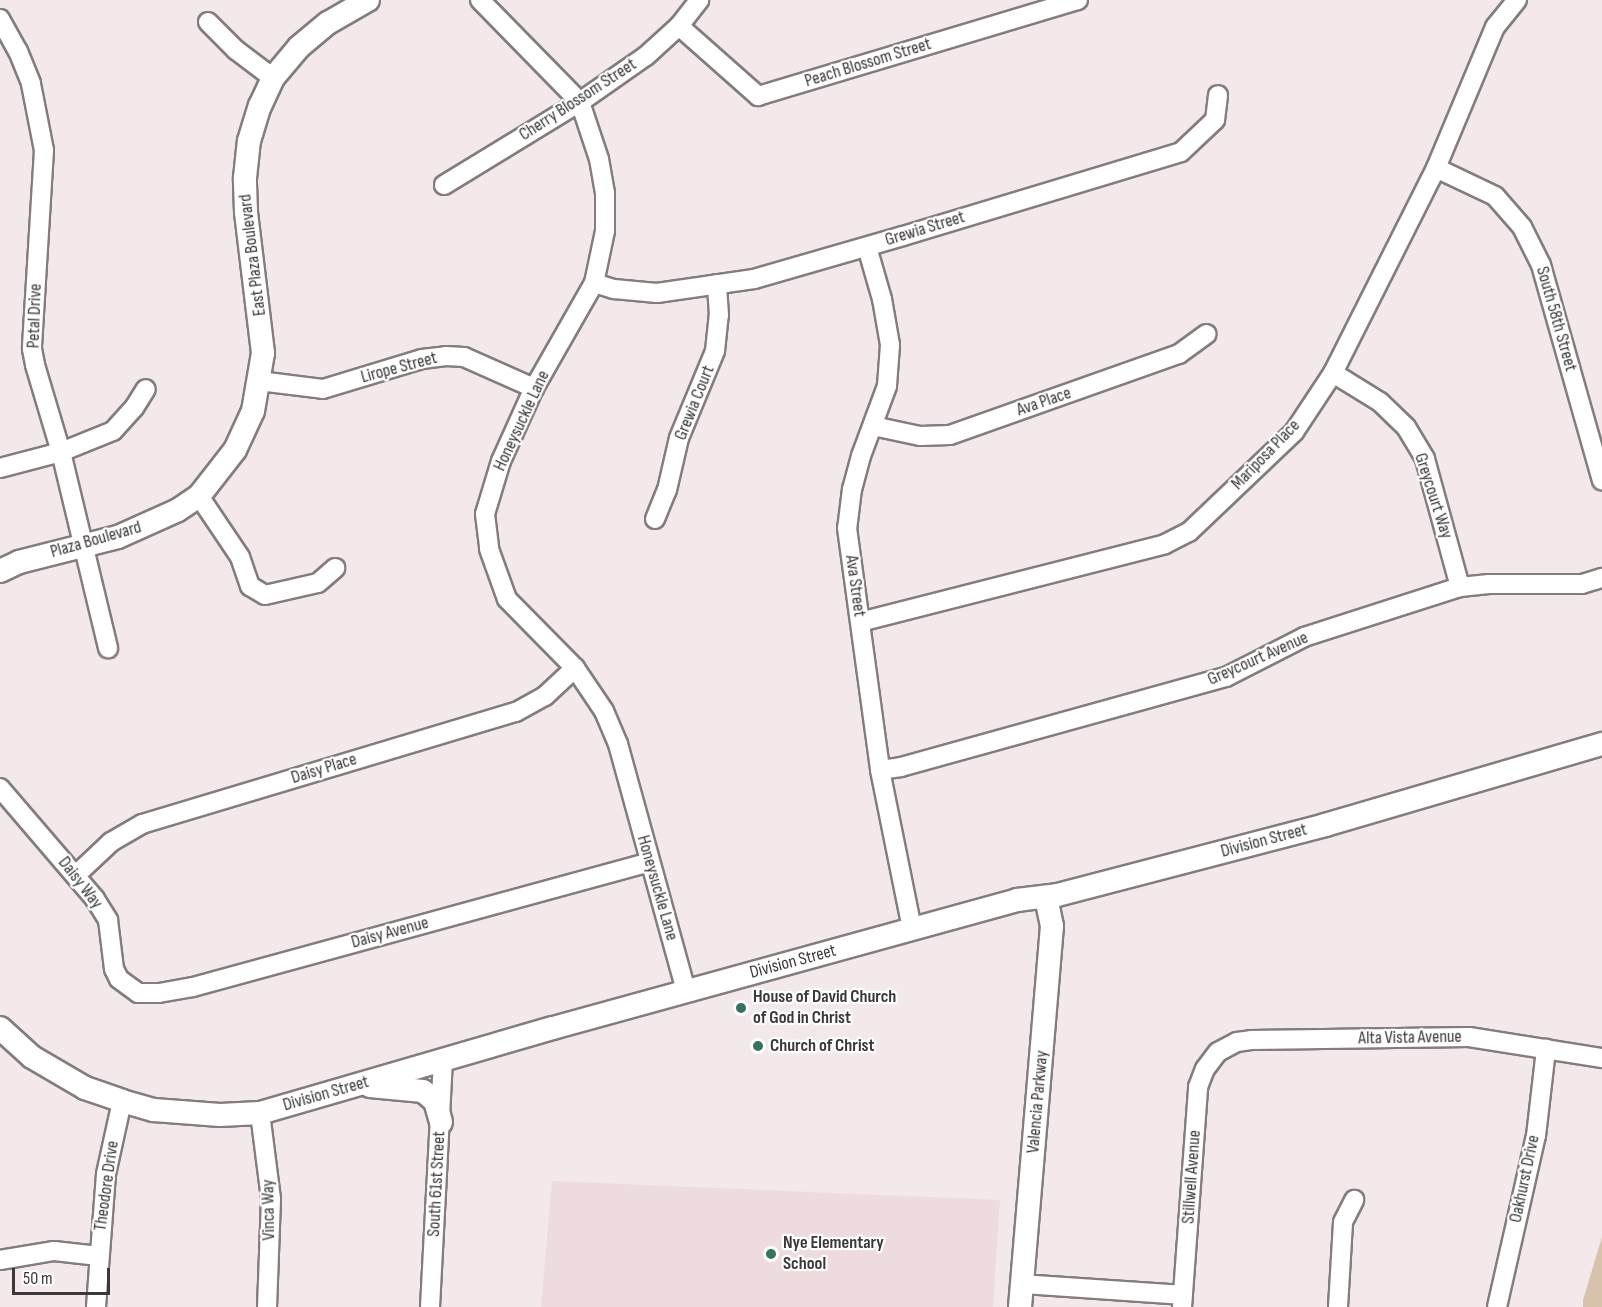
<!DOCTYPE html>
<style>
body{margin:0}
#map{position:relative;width:1602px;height:1307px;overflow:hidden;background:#f3e9eb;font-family:"Sofia Sans Condensed",sans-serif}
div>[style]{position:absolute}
.built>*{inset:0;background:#eddbde}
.green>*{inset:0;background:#d7c3ac}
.roads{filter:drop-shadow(2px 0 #847c7d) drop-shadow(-2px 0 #847c7d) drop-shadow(0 2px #847c7d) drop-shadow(0 -2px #847c7d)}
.minor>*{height:18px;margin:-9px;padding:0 9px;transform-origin:9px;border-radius:9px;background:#fff}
.major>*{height:22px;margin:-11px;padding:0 11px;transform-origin:11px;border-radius:11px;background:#fff}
.dots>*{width:16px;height:16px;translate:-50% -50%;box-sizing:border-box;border:3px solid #fff;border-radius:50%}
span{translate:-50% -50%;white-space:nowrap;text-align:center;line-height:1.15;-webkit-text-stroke:4.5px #fff;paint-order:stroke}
.street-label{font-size:18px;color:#3c3839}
.poi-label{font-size:18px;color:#3c3839;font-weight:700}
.left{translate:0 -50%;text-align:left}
.scale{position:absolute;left:12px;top:1268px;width:98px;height:27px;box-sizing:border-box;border:3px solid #3c3839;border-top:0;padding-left:8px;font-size:18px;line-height:21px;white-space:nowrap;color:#3c3839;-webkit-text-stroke:4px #fff;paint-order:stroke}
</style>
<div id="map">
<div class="built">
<div style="clip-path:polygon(552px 1181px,1000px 1200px,993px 1307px,541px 1307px)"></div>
</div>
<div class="green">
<div style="clip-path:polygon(1602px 1237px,1602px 1307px,1583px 1307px,1583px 1300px)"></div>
</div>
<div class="roads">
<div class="minor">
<div style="left:480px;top:0;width:143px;rotate:45.6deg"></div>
<div style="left:580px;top:102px;width:60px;rotate:71.6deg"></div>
<div style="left:599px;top:159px;width:35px;rotate:80deg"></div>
<div style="left:605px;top:193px;width:38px;rotate:90deg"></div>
<div style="left:605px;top:231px;width:53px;rotate:101.9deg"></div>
<div style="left:594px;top:283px;width:121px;rotate:119.7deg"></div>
<div style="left:534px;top:388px;width:80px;rotate:114.3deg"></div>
<div style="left:501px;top:461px;width:55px;rotate:106.8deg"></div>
<div style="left:485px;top:514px;width:35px;rotate:83deg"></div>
<div style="left:489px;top:549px;width:53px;rotate:70.2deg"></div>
<div style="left:507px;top:599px;width:97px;rotate:45.4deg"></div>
<div style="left:575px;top:668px;width:52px;rotate:56deg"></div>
<div style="left:604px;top:711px;width:36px;rotate:67deg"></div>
<div style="left:618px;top:744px;width:256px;rotate:74.6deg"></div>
<div style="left:0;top:19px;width:37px;rotate:61deg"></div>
<div style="left:18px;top:51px;width:35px;rotate:68deg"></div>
<div style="left:31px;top:84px;width:67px;rotate:78.9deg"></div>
<div style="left:44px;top:150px;width:199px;rotate:93.5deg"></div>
<div style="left:32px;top:349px;width:16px;rotate:79deg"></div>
<div style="left:35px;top:365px;width:91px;rotate:73.4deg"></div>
<div style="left:61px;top:452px;width:202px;rotate:76.5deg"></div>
<div style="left:208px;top:22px;width:40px;rotate:45deg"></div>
<div style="left:236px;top:50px;width:46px;rotate:37.1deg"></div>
<div style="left:679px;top:26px;width:106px;rotate:41.5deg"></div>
<div style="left:758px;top:96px;width:334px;rotate:-16.7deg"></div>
<div style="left:1436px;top:168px;width:65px;rotate:25.4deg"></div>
<div style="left:1495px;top:196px;width:41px;rotate:48.9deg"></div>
<div style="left:1522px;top:227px;width:42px;rotate:63.4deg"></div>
<div style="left:1541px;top:265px;width:224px;rotate:74.2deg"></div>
<div style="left:444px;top:185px;width:159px;rotate:-31.4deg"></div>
<div style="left:580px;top:102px;width:80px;rotate:-34.9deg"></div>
<div style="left:646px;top:56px;width:45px;rotate:-42.3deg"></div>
<div style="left:679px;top:26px;width:33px;rotate:-52deg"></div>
<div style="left:867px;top:247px;width:54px;rotate:73.9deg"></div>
<div style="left:882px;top:299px;width:47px;rotate:80.1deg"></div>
<div style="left:890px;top:345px;width:41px;rotate:94.2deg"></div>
<div style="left:887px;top:386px;width:75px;rotate:110.4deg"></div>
<div style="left:861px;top:456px;width:34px;rotate:105deg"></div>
<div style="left:852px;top:489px;width:39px;rotate:97deg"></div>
<div style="left:847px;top:528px;width:244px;rotate:82.2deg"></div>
<div style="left:880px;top:770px;width:162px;rotate:78.6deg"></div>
<div style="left:594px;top:283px;width:21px;rotate:17deg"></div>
<div style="left:614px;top:289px;width:43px;rotate:5.3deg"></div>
<div style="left:657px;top:293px;width:98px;rotate:-8.2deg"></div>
<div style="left:754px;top:279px;width:155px;rotate:-16.1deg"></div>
<div style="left:903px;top:236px;width:290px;rotate:-16.8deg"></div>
<div style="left:1181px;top:152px;width:47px;rotate:-43.3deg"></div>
<div style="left:1215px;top:120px;width:25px;rotate:-83deg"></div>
<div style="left:1333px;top:373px;width:55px;rotate:31.7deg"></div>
<div style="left:1380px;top:402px;width:36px;rotate:44deg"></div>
<div style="left:1406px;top:427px;width:37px;rotate:59deg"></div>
<div style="left:1425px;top:459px;width:133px;rotate:74.7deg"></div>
<div style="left:259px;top:381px;width:64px;rotate:7.1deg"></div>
<div style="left:323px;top:389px;width:103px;rotate:-16.9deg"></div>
<div style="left:422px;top:359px;width:24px;rotate:-7deg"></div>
<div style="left:446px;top:356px;width:18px;rotate:3deg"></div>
<div style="left:464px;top:357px;width:77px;rotate:23.9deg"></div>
<div style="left:873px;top:426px;width:48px;rotate:12deg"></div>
<div style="left:920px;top:436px;width:30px;rotate:-2deg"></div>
<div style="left:950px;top:435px;width:243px;rotate:-19.5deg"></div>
<div style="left:1179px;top:354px;width:34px;rotate:-36deg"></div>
<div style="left:0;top:468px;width:63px;rotate:-14.7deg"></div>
<div style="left:61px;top:452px;width:56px;rotate:-22deg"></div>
<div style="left:113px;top:431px;width:31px;rotate:-48deg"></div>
<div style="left:134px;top:408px;width:22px;rotate:-58deg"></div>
<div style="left:199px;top:496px;width:73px;rotate:56.1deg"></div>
<div style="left:240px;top:557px;width:31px;rotate:71deg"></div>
<div style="left:250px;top:586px;width:17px;rotate:31deg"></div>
<div style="left:265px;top:595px;width:54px;rotate:-12.8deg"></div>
<div style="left:318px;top:583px;width:23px;rotate:-41deg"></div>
<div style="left:655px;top:519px;width:31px;rotate:-68deg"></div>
<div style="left:667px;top:490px;width:53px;rotate:-77deg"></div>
<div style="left:679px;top:438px;width:94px;rotate:-67.5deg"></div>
<div style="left:715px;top:351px;width:36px;rotate:-84deg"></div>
<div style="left:719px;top:315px;width:31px;rotate:-94deg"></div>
<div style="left:860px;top:622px;width:315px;rotate:-14.3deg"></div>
<div style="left:1165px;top:544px;width:27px;rotate:-27deg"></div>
<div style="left:1189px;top:532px;width:145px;rotate:-43.6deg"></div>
<div style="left:1294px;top:432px;width:71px;rotate:-56.5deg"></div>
<div style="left:1333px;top:373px;width:229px;rotate:-63.3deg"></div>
<div style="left:1436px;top:168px;width:153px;rotate:-67.3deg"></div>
<div style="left:1495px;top:27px;width:35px;rotate:-51deg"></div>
<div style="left:880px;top:770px;width:21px;rotate:-8deg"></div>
<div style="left:901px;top:767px;width:337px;rotate:-15.5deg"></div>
<div style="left:1226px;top:677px;width:88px;rotate:-27.1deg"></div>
<div style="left:1304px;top:637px;width:164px;rotate:-17.8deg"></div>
<div style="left:1460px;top:587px;width:29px;rotate:-6deg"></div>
<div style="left:1489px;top:584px;width:93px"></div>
<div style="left:1582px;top:584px;width:21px;rotate:-17deg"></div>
<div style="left:0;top:788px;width:146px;rotate:49.4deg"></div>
<div style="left:95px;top:899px;width:25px;rotate:58deg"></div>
<div style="left:108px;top:920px;width:49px;rotate:83deg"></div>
<div style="left:114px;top:969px;width:11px;rotate:63deg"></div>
<div style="left:119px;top:979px;width:24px;rotate:36deg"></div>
<div style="left:138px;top:993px;width:21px"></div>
<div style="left:159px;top:993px;width:35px;rotate:-10deg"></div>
<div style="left:193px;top:987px;width:473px;rotate:-15.3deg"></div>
<div style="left:76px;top:875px;width:48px;rotate:-43.3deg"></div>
<div style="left:111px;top:842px;width:36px;rotate:-30deg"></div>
<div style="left:142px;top:824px;width:390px;rotate:-16.7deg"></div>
<div style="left:516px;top:712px;width:33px;rotate:-29deg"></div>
<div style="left:545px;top:696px;width:41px;rotate:-43deg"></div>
<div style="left:260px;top:1113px;width:87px;rotate:82.7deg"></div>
<div style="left:271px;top:1199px;width:108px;rotate:92.1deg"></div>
<div style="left:0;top:1260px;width:55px;rotate:-9.5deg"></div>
<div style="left:54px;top:1251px;width:45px;rotate:6.3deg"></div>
<div style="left:1022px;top:1284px;width:161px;rotate:3.9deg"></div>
<div style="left:96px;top:1307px;width:133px;rotate:-85.7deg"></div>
<div style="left:106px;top:1174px;width:75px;rotate:-77.6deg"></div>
<div style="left:430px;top:1307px;width:247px;rotate:-87deg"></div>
<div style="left:1182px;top:1307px;width:221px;rotate:-85.8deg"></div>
<div style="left:1198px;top:1087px;width:19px;rotate:-69deg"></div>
<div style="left:1205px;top:1069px;width:21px;rotate:-53deg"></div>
<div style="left:1218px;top:1052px;width:21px;rotate:-28deg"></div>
<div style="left:1237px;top:1042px;width:14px;rotate:-8deg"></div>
<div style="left:1251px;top:1040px;width:218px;rotate:-0.8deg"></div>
<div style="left:1469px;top:1037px;width:135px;rotate:9deg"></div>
<div style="left:1338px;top:1307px;width:85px;rotate:-86.6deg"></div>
<div style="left:1343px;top:1222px;width:25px;rotate:-63deg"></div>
<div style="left:1497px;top:1307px;width:175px;rotate:-77.2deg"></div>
<div style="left:1536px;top:1136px;width:88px;rotate:-83.4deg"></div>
</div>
<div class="major">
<div style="left:0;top:571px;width:21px;rotate:-25deg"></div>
<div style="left:19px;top:562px;width:102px;rotate:-14.2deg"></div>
<div style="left:118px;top:537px;width:66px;rotate:-24.2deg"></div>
<div style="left:178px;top:510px;width:25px;rotate:-34deg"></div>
<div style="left:199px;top:496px;width:58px;rotate:-52deg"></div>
<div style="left:235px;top:450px;width:43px;rotate:-65.2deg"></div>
<div style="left:253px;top:411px;width:59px;rotate:-80.2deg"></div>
<div style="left:263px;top:353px;width:142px;rotate:-96.9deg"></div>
<div style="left:246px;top:212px;width:34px;rotate:-92deg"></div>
<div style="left:245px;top:178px;width:37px;rotate:-84deg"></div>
<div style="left:249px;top:141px;width:37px;rotate:-73deg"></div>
<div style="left:260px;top:106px;width:31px;rotate:-65deg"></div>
<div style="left:273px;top:78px;width:40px;rotate:-50deg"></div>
<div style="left:299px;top:47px;width:38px;rotate:-40deg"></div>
<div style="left:328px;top:23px;width:46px;rotate:-29.9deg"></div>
<div style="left:0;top:1028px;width:43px;rotate:42.2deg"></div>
<div style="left:32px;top:1057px;width:61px;rotate:30.3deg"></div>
<div style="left:85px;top:1088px;width:39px;rotate:19deg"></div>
<div style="left:122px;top:1101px;width:33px;rotate:16deg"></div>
<div style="left:154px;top:1110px;width:66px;rotate:4.3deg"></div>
<div style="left:220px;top:1115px;width:40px;rotate:-2.9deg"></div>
<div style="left:260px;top:1113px;width:305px;rotate:-16.2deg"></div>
<div style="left:553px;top:1028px;width:481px;rotate:-15.4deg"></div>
<div style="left:1017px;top:900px;width:40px;rotate:-7.1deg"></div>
<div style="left:1057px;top:895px;width:277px;rotate:-14.6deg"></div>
<div style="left:1325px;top:825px;width:289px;rotate:-16.3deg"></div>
<div style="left:370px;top:1086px;width:53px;rotate:5.4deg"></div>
<div style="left:423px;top:1091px;width:16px;rotate:40deg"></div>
<div style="left:435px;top:1101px;width:22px;rotate:74deg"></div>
<div style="left:1020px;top:1307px;width:382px;rotate:-85.2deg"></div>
<div style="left:1052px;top:926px;width:30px;rotate:-102deg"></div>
</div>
</div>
<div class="dots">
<div style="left:741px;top:1008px;background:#36725d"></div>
<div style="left:758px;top:1046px;background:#36725d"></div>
<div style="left:771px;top:1254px;background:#36725d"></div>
</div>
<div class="street-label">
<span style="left:868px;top:63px;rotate:-17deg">Peach Blossom Street</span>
<span style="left:578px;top:100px;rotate:-33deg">Cherry Blossom Street</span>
<span style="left:925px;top:229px;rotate:-17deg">Grewia Street</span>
<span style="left:253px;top:255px;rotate:-97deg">East Plaza Boulevard</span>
<span style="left:35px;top:316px;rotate:-88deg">Petal Drive</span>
<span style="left:1556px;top:319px;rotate:74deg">South 58th Street</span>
<span style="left:399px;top:368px;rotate:-15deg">Lirope Street</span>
<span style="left:1044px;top:402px;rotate:-19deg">Ava Place</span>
<span style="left:695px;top:403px;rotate:-68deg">Grewia Court</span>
<span style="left:522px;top:421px;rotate:-65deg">Honeysuckle Lane</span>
<span style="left:1266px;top:455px;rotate:-46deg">Mariposa Place</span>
<span style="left:1433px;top:496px;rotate:72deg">Greycourt Way</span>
<span style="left:96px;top:540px;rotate:-16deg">Plaza Boulevard</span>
<span style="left:855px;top:586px;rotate:82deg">Ava Street</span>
<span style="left:1258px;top:659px;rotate:-24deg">Greycourt Avenue</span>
<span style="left:324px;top:769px;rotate:-17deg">Daisy Place</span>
<span style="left:1264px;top:841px;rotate:-15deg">Division Street</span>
<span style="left:80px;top:883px;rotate:52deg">Daisy Way</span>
<span style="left:657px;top:888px;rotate:74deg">Honeysuckle Lane</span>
<span style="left:390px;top:933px;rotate:-15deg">Daisy Avenue</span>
<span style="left:793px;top:962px;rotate:-15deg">Division Street</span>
<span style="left:1410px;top:1038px;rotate:-1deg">Alta Vista Avenue</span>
<span style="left:326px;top:1094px;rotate:-16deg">Division Street</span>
<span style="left:1038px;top:1102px;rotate:-85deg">Valencia Parkway</span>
<span style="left:1192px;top:1177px;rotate:-86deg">Stillwell Avenue</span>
<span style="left:1525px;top:1179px;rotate:-78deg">Oakhurst Drive</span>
<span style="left:437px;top:1184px;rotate:-87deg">South 61st Street</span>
<span style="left:107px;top:1186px;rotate:-82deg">Theodore Drive</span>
<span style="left:269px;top:1210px;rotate:-91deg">Vinca Way</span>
</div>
<div class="poi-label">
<span class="left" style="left:753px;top:1008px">House of David Church<br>of God in Christ</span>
<span class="left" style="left:770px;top:1046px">Church of Christ</span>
<span class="left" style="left:783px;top:1254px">Nye Elementary<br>School</span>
</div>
<div class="scale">50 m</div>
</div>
